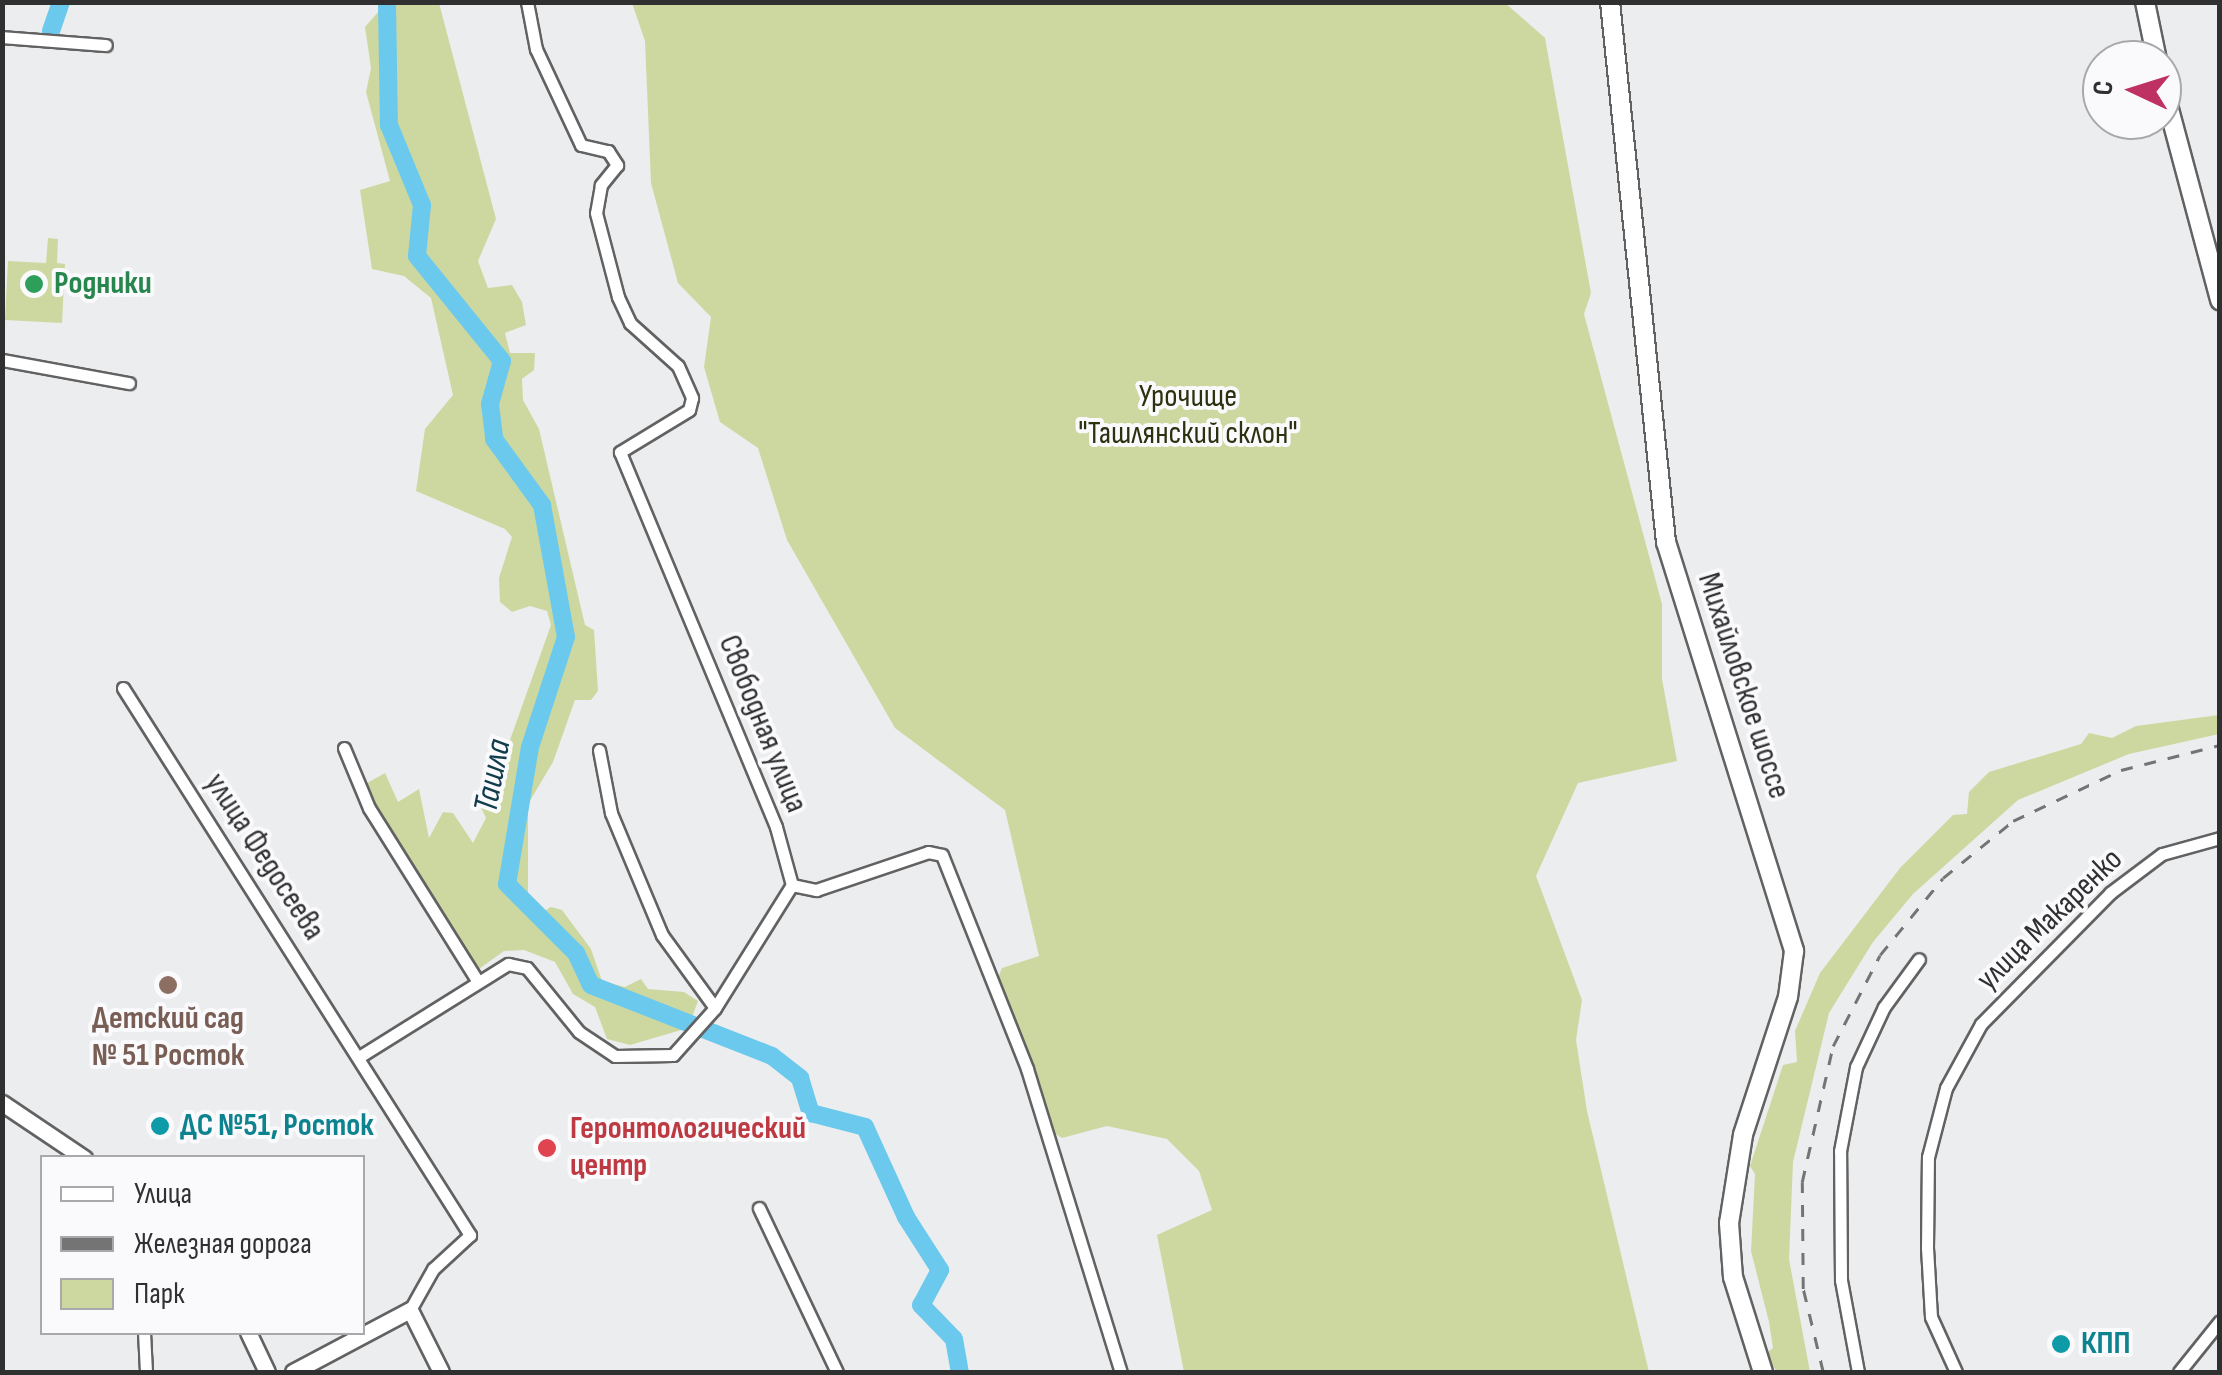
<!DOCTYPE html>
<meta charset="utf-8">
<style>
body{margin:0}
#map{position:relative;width:2222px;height:1375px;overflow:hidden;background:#ecedee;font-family:"Sofia Sans Condensed",sans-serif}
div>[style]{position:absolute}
.green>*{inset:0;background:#cdd8a1}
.river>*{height:18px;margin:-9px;padding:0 9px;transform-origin:9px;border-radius:9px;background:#6ac9ed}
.roads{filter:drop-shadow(2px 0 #626263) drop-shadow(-2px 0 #626263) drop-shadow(0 2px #626263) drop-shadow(0 -2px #626263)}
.minor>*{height:11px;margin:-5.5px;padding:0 5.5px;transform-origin:5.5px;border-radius:5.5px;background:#fff}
.tertiary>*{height:15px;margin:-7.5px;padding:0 7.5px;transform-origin:7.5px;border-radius:7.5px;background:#fff}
.secondary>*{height:18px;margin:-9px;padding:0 9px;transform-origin:9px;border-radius:9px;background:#fff}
.primary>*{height:18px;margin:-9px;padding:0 9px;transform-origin:9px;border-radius:9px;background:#fff}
.rail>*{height:2.5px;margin-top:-1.25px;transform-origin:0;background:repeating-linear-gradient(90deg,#747475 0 12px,transparent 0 24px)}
.dots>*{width:28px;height:28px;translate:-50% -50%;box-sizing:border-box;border:5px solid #fafafc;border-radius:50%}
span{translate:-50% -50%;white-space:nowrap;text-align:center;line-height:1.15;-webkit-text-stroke:8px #fafafc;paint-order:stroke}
.leisure-label{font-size:32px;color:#27864d;font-weight:700}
.left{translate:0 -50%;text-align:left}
.park-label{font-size:32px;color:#2c310f}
.street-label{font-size:32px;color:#303031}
.education-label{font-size:32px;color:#785e54;font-weight:700}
.culture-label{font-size:32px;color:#0d838f;font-weight:700}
.health-label{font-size:32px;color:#be3a42;font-weight:700}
.water-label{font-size:35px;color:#113c4b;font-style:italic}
.frame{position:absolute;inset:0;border:5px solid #303031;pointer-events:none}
.legend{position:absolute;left:40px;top:1155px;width:325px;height:180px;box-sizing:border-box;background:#fafafc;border:2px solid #a9a9ab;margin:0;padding:12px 18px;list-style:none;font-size:30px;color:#303031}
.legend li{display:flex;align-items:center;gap:20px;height:50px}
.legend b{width:50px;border:2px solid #a9a9ab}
.north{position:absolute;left:2082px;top:40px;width:100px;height:100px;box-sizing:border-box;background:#fafafc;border:2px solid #a9a9ab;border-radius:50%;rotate:274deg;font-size:28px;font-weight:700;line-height:40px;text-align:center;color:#303031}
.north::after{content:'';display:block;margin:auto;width:35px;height:45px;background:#be3163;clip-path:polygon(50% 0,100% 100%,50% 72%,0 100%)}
</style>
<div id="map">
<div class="green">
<div style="clip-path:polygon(1504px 2px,1545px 38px,1591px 293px,1584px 314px,1662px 604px,1662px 679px,1677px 761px,1578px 783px,1536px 876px,1582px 1000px,1576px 1040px,1587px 1111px,1649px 1372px,1184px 1372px,1157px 1235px,1212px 1210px,1199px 1171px,1167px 1139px,1107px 1126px,1062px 1138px,1053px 1132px,998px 978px,1002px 968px,1039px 956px,1005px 810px,895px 728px,787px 540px,758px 448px,720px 422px,704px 367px,711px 317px,678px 283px,651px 183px,645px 41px,632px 3px)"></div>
<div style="clip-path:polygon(386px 3px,439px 3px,496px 219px,478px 261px,488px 288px,512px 285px,522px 302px,526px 325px,505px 333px,510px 353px,535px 353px,534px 370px,522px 379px,523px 400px,539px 429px,585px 625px,594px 630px,598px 691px,591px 700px,575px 700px,553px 762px,528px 804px,528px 901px,539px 914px,551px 907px,562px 910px,591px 949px,602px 981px,625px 987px,641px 979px,648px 989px,684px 992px,698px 1001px,688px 1028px,630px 1045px,607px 1039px,595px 1007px,573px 994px,555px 962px,524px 950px,504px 951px,476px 971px,362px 786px,385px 773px,398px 802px,419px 789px,429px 838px,443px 812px,453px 813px,473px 843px,486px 818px,477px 799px,509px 769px,506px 751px,551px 625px,547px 611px,530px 606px,512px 612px,500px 602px,499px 578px,512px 537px,505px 529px,416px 491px,425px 429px,453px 395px,431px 298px,404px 276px,372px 269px,360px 190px,390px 181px,366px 92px,371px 68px,365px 27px)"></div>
<div style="clip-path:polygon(48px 238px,58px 239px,57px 263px,65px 264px,62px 323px,5px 320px,8px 261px,46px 263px)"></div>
<div style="clip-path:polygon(2219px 715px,2219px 734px,2129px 754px,2018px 800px,1913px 894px,1873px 942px,1829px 1013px,1793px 1162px,1789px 1259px,1810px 1372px,1777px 1372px,1765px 1354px,1773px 1348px,1769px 1322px,1751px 1251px,1755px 1174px,1750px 1166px,1783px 1065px,1797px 1062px,1795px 1031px,1820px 973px,1900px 868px,1953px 815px,1967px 814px,1969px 792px,1989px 772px,2081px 744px,2089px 733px,2112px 738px,2136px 726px)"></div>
</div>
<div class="river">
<div style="left:387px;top:2px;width:123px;rotate:89.1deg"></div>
<div style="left:389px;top:125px;width:87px;rotate:67.6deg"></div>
<div style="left:422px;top:205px;width:51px;rotate:95.6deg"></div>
<div style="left:417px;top:256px;width:135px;rotate:51deg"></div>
<div style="left:502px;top:361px;width:45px;rotate:105.6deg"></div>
<div style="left:490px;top:404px;width:35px;rotate:83deg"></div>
<div style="left:494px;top:439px;width:82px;rotate:54deg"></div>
<div style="left:542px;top:505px;width:134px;rotate:79.7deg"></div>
<div style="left:566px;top:637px;width:116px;rotate:108.1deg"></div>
<div style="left:530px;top:747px;width:139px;rotate:99.5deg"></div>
<div style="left:507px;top:884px;width:98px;rotate:45deg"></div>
<div style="left:576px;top:953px;width:35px;rotate:65deg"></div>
<div style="left:591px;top:985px;width:194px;rotate:21.4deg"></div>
<div style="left:772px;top:1056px;width:36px;rotate:38deg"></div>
<div style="left:800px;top:1078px;width:37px;rotate:73deg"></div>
<div style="left:811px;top:1113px;width:56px;rotate:14.5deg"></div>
<div style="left:865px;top:1127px;width:99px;rotate:65.5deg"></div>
<div style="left:906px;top:1217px;width:63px;rotate:57.3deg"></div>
<div style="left:940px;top:1270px;width:40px;rotate:118deg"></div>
<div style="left:921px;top:1305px;width:47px;rotate:45.9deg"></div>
<div style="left:954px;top:1339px;width:34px;rotate:80deg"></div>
<div style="left:51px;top:31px;width:31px;rotate:-71deg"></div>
</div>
<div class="roads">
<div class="minor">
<div style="left:527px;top:2px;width:48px;rotate:79.2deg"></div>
<div style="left:536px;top:49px;width:106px;rotate:64.9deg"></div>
<div style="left:581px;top:145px;width:28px;rotate:13deg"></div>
<div style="left:608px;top:151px;width:17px;rotate:57deg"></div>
<div style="left:617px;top:165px;width:26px;rotate:129deg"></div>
<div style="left:601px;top:185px;width:28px;rotate:100deg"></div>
<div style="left:596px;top:213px;width:87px;rotate:75.3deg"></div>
<div style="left:618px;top:297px;width:29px;rotate:65deg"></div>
<div style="left:630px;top:323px;width:64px;rotate:41.9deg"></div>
<div style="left:678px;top:366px;width:35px;rotate:66deg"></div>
<div style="left:692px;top:398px;width:12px;rotate:104deg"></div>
<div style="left:689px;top:410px;width:81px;rotate:148.7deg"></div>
<div style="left:620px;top:452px;width:406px;rotate:67.4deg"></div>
<div style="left:776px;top:827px;width:60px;rotate:74.6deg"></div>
<div style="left:792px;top:885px;width:25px;rotate:12deg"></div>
<div style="left:816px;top:890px;width:118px;rotate:-18.7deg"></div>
<div style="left:928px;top:852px;width:14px;rotate:12deg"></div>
<div style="left:942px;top:855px;width:230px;rotate:68.3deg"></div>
<div style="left:1027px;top:1069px;width:317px;rotate:72.8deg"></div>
<div style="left:2px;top:37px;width:104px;rotate:4.4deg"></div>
<div style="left:2px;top:360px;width:129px;rotate:10.3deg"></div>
<div style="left:123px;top:688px;width:648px;rotate:57.61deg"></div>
<div style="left:470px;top:1235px;width:50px;rotate:137.4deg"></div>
<div style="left:433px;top:1269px;width:47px;rotate:119.3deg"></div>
<div style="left:344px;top:748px;width:65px;rotate:67.4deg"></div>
<div style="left:369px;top:808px;width:203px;rotate:57.9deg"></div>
<div style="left:599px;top:750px;width:64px;rotate:79.2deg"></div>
<div style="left:611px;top:813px;width:132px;rotate:67.3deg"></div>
<div style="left:662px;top:935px;width:90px;rotate:54deg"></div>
<div style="left:359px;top:1057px;width:176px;rotate:-32deg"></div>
<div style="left:508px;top:964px;width:19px;rotate:12deg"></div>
<div style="left:527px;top:968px;width:82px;rotate:50.9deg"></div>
<div style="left:579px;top:1032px;width:43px;rotate:33.7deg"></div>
<div style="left:615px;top:1056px;width:58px;rotate:-1deg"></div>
<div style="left:673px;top:1055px;width:63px;rotate:-48.2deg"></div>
<div style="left:715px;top:1008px;width:145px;rotate:-58deg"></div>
<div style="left:759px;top:1208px;width:182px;rotate:64.6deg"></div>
<div style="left:144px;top:1332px;width:40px;rotate:87.1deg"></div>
<div style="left:1858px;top:1372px;width:94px;rotate:-100.5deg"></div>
<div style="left:1841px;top:1280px;width:129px;rotate:-90.4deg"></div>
<div style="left:1840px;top:1151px;width:86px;rotate:-79.2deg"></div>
<div style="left:1856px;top:1067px;width:66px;rotate:-65deg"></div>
<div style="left:1884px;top:1007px;width:59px;rotate:-53.9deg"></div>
<div style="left:1956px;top:1372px;width:60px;rotate:-114.4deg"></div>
<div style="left:1931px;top:1317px;width:69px;rotate:-93.3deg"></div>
<div style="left:1927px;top:1248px;width:91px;rotate:-89.4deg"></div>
<div style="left:1928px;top:1157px;width:71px;rotate:-75.4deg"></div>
<div style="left:1946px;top:1088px;width:73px;rotate:-61.3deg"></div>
<div style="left:1981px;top:1024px;width:184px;rotate:-45.4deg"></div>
<div style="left:2110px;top:893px;width:65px;rotate:-36.9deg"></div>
<div style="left:2162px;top:854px;width:60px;rotate:-15.4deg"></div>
<div style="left:2179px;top:1372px;width:65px;rotate:-51.2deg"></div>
</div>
<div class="tertiary">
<div style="left:2px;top:1103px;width:99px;rotate:33.9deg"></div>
<div style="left:248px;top:1332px;width:44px;rotate:64.6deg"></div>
<div style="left:293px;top:1372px;width:132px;rotate:-27.9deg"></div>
<div style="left:410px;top:1310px;width:69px;rotate:63.4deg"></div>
</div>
<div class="secondary">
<div style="left:1610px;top:2px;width:543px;rotate:84.08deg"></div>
<div style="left:1666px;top:542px;width:429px;rotate:72.6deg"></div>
<div style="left:1794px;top:951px;width:46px;rotate:97.4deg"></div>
<div style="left:1788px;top:997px;width:145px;rotate:108.1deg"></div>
<div style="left:1743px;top:1135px;width:89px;rotate:99deg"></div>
<div style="left:1729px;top:1223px;width:54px;rotate:85.8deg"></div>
<div style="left:1733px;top:1277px;width:100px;rotate:72.5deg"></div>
</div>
<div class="primary">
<div style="left:2145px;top:2px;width:59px;rotate:78.3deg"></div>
<div style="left:2162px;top:83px;width:225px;rotate:75deg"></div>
</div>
</div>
<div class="rail">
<div style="left:1823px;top:1372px;width:85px;rotate:-103.5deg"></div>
<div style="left:1803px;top:1289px;width:107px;rotate:-90.5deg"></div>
<div style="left:1802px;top:1182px;width:139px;rotate:-77.2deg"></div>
<div style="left:1833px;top:1046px;width:102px;rotate:-62.7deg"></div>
<div style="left:1880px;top:955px;width:99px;rotate:-50.7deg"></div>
<div style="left:1943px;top:878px;width:90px;rotate:-39.2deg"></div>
<div style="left:2013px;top:821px;width:119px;rotate:-25.3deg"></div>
<div style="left:2121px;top:770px;width:102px;rotate:-14.2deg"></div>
</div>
<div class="dots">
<div style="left:34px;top:284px;background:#2e9e5b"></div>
<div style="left:168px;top:985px;background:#8d6e63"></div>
<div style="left:160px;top:1126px;background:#0f9aa8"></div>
<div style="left:547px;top:1148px;background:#e0444e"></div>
<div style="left:2061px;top:1344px;background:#0f9aa8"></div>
</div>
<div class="leisure-label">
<span class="left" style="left:54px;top:284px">Родники</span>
</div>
<div class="park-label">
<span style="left:1188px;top:416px">Урочище<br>"Ташлянский склон"</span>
</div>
<div class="street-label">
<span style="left:1743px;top:686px;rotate:72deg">Михайловское шоссе</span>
<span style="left:762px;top:724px;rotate:68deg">Свободная улица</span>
<span style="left:264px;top:857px;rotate:57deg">улица Федосеева</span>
<span style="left:2050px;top:920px;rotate:-44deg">улица Макаренко</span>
</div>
<div class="education-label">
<span style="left:168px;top:1038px">Детский сад<br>№ 51 Росток</span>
</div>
<div class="culture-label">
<span class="left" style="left:180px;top:1126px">ДС №51, Росток</span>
<span class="left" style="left:2081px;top:1344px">КПП</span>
</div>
<div class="health-label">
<span class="left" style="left:570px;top:1148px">Геронтологический<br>центр</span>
</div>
<div class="water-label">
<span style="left:493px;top:776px;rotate:-79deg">Ташла</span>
</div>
<div class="frame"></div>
<ul class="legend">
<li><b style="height:12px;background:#fff"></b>Улица</li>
<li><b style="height:12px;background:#747475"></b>Железная дорога</li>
<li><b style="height:28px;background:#cdd8a1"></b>Парк</li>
</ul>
<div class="north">С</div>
</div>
